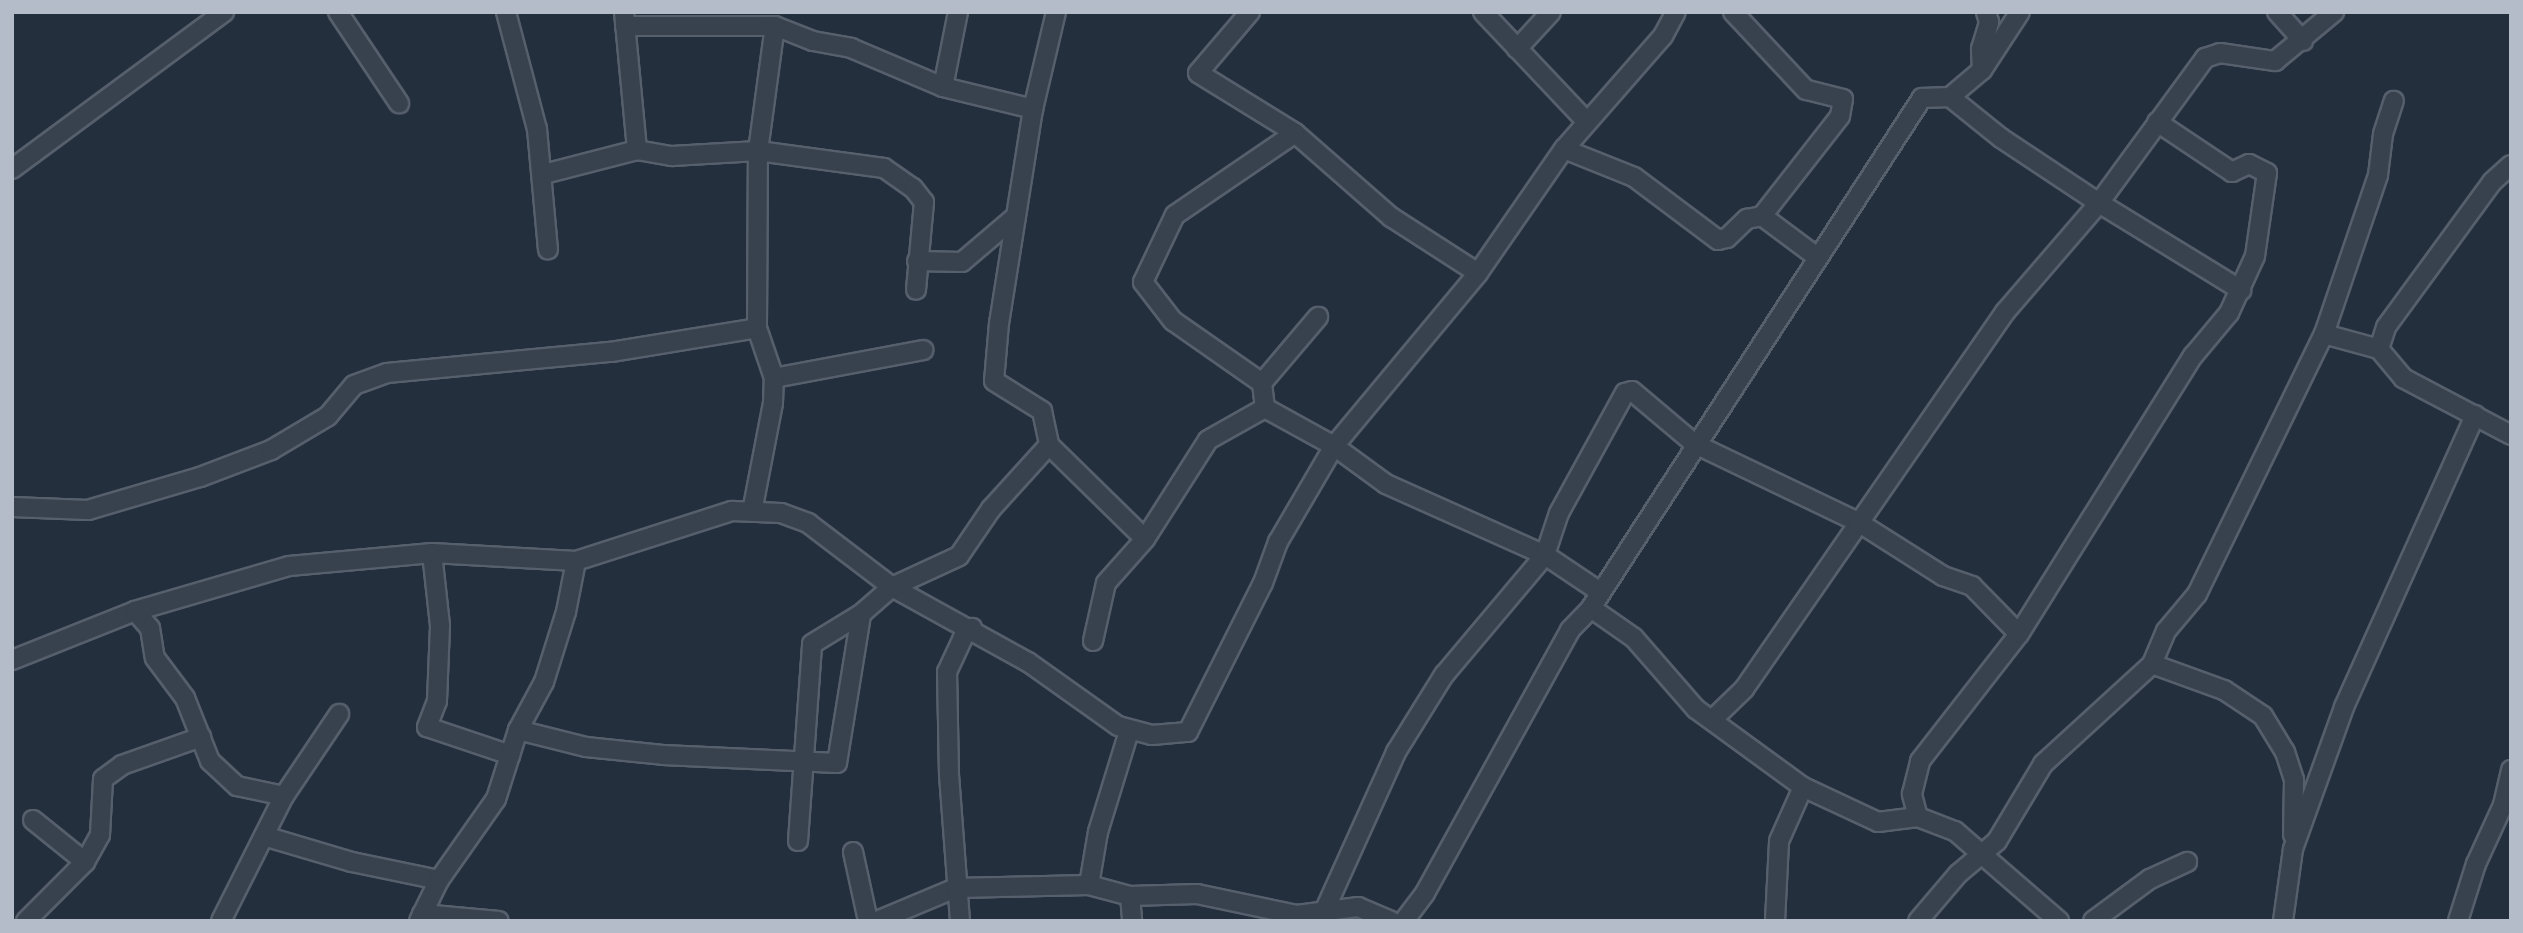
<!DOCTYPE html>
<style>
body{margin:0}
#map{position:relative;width:2523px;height:933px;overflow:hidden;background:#242f3e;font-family:Raleway,sans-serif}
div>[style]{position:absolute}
.roads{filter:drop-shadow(2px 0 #565f6c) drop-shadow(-2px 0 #565f6c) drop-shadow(0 2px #565f6c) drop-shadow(0 -2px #565f6c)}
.minor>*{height:18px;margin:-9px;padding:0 9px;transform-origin:9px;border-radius:9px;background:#38414e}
span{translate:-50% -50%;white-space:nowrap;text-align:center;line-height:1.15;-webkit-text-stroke:5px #1d2633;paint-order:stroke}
.frame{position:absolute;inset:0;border:14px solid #b4bcc9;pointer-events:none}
</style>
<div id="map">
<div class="roads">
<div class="minor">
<div style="left:338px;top:12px;width:110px;rotate:56.2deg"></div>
<div style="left:506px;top:12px;width:121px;rotate:75.2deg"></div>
<div style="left:537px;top:129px;width:121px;rotate:84.8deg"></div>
<div style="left:624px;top:12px;width:139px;rotate:84.6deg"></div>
<div style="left:1056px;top:12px;width:100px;rotate:103.3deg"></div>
<div style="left:1033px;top:109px;width:217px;rotate:99deg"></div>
<div style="left:999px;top:323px;width:58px;rotate:94.9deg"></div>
<div style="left:994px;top:381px;width:57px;rotate:32deg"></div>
<div style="left:1042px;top:411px;width:35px;rotate:78deg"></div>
<div style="left:1049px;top:445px;width:134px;rotate:44.4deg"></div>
<div style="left:1250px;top:12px;width:80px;rotate:130.4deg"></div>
<div style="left:1198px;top:73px;width:114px;rotate:31.7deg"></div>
<div style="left:1295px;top:133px;width:128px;rotate:41.2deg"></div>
<div style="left:1391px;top:217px;width:103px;rotate:32.8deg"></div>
<div style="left:1483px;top:12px;width:151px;rotate:46.6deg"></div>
<div style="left:2277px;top:12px;width:39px;rotate:48deg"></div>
<div style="left:625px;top:26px;width:150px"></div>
<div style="left:775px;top:26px;width:41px;rotate:21.5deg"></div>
<div style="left:813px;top:41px;width:39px;rotate:10deg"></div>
<div style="left:851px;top:48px;width:100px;rotate:23deg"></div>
<div style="left:943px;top:87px;width:93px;rotate:13.7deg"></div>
<div style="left:1517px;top:49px;width:50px;rotate:-47.4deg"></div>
<div style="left:1982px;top:70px;width:21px;rotate:-93deg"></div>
<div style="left:1981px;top:49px;width:28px;rotate:-73deg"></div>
<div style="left:1989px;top:22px;width:10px;rotate:-107deg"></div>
<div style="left:943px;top:87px;width:76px;rotate:-78.7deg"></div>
<div style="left:1950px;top:97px;width:42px;rotate:-40.2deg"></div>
<div style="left:1982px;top:70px;width:69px;rotate:-56.8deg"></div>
<div style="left:1564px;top:149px;width:75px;rotate:21.8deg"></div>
<div style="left:1634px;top:177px;width:105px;rotate:36.9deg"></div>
<div style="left:1718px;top:240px;width:9px;rotate:-13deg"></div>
<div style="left:1727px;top:238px;width:28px;rotate:-44deg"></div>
<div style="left:1747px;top:219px;width:15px;rotate:-11deg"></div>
<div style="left:1762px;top:216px;width:127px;rotate:-52deg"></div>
<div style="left:1840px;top:116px;width:17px;rotate:-80deg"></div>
<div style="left:1843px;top:99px;width:38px;rotate:-166deg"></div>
<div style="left:1806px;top:90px;width:107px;rotate:-133.1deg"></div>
<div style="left:12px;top:169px;width:264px;rotate:-36.5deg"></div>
<div style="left:544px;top:174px;width:96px;rotate:-14.5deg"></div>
<div style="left:637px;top:150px;width:36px;rotate:10deg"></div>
<div style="left:672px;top:156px;width:86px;rotate:-3.3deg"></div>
<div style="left:758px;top:151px;width:127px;rotate:7.7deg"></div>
<div style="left:884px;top:168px;width:35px;rotate:35deg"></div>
<div style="left:913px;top:188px;width:18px;rotate:52deg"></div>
<div style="left:924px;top:202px;width:88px;rotate:95.2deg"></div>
<div style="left:1762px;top:216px;width:69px;rotate:36.7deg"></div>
<div style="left:917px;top:261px;width:45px;rotate:1.3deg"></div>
<div style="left:962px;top:262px;width:71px;rotate:-40.4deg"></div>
<div style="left:2324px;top:334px;width:57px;rotate:15.3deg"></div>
<div style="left:2379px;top:349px;width:38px;rotate:50deg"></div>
<div style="left:2403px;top:378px;width:122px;rotate:27.8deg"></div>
<div style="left:2379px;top:349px;width:23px;rotate:-72deg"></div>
<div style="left:2386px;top:327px;width:180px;rotate:-53.8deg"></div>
<div style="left:2492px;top:182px;width:25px;rotate:-42deg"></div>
<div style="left:774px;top:378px;width:152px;rotate:-10.6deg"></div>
<div style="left:1262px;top:383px;width:87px;rotate:-49.7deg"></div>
<div style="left:1265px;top:408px;width:25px;rotate:-97deg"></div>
<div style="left:1262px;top:383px;width:108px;rotate:-145.1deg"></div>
<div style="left:1173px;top:321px;width:49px;rotate:-127.6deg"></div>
<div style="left:1143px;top:282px;width:74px;rotate:-64.5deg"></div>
<div style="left:1175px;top:215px;width:145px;rotate:-34.3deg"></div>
<div style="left:1265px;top:408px;width:79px;rotate:28.8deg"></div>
<div style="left:1334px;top:446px;width:64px;rotate:36.2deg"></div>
<div style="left:1386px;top:484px;width:174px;rotate:24.1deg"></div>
<div style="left:1545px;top:555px;width:66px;rotate:33.9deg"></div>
<div style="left:12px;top:507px;width:76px;rotate:2.3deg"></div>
<div style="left:88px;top:510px;width:117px;rotate:-16.4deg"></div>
<div style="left:200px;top:477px;width:76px;rotate:-20.8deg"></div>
<div style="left:271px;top:450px;width:66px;rotate:-30.8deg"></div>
<div style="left:328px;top:416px;width:40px;rotate:-50deg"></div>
<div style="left:354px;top:385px;width:35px;rotate:-20deg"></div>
<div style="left:387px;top:373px;width:225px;rotate:-5.4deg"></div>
<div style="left:611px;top:352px;width:148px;rotate:-9.3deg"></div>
<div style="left:752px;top:512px;width:111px;rotate:-79.1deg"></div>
<div style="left:773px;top:403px;width:25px;rotate:-88deg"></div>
<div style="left:774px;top:378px;width:53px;rotate:-108.8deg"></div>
<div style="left:757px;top:328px;width:177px;rotate:-89.7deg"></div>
<div style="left:758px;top:151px;width:126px;rotate:-82.3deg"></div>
<div style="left:432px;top:553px;width:73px;rotate:83.7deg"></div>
<div style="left:440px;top:626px;width:75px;rotate:92.3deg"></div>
<div style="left:437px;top:701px;width:28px;rotate:111deg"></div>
<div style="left:427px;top:727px;width:88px;rotate:18.6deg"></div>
<div style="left:1591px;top:608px;width:52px;rotate:34.9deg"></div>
<div style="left:1634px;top:638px;width:94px;rotate:48.9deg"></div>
<div style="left:1696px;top:709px;width:132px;rotate:36.1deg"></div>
<div style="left:1803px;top:787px;width:83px;rotate:25deg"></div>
<div style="left:1878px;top:822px;width:40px;rotate:-7.1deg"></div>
<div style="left:1918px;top:817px;width:40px;rotate:21deg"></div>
<div style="left:1955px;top:831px;width:138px;rotate:40.9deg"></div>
<div style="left:135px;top:611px;width:23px;rotate:49deg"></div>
<div style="left:150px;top:628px;width:30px;rotate:81deg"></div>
<div style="left:155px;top:658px;width:50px;rotate:53.1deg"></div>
<div style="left:185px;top:698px;width:68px;rotate:68.4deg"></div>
<div style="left:210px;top:761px;width:37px;rotate:43deg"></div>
<div style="left:237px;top:786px;width:48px;rotate:12deg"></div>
<div style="left:1093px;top:641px;width:59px;rotate:-77.4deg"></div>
<div style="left:1106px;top:583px;width:59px;rotate:-48.4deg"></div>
<div style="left:1145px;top:539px;width:117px;rotate:-57.5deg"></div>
<div style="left:1208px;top:440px;width:65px;rotate:-29.3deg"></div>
<div style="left:12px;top:660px;width:132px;rotate:-21.7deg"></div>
<div style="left:135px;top:611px;width:160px;rotate:-16.3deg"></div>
<div style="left:289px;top:566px;width:144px;rotate:-5.2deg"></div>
<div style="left:432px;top:553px;width:144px;rotate:3.2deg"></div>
<div style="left:576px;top:561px;width:164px;rotate:-17.8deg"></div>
<div style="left:732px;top:511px;width:49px;rotate:2.3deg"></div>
<div style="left:781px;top:513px;width:29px;rotate:20deg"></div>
<div style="left:808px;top:523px;width:106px;rotate:37.3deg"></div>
<div style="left:892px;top:587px;width:155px;rotate:28.9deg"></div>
<div style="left:1028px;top:662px;width:110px;rotate:35.4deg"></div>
<div style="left:1118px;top:726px;width:35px;rotate:15deg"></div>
<div style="left:1152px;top:735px;width:36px;rotate:-5deg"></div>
<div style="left:1188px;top:732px;width:167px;rotate:-63.3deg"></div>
<div style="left:1263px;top:583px;width:44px;rotate:-69.9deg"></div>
<div style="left:1278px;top:542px;width:111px;rotate:-59.7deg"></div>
<div style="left:1334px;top:446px;width:225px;rotate:-50.2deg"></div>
<div style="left:1478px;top:273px;width:151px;rotate:-55.3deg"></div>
<div style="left:1564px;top:149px;width:150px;rotate:-48.8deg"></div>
<div style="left:1663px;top:36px;width:27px;rotate:-62deg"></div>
<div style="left:2152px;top:664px;width:77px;rotate:19.9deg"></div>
<div style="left:2224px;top:690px;width:47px;rotate:33.7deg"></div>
<div style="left:2263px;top:716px;width:42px;rotate:58.6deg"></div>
<div style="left:2285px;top:752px;width:29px;rotate:72deg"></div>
<div style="left:2294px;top:780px;width:55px;rotate:91deg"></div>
<div style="left:1712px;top:720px;width:45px;rotate:-44.1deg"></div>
<div style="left:1744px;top:689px;width:459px;rotate:-55.3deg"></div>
<div style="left:2005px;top:312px;width:144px;rotate:-49.2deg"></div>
<div style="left:2099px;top:203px;width:180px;rotate:-53.8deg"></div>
<div style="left:2205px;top:58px;width:16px;rotate:-18deg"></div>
<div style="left:2220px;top:53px;width:56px;rotate:8.3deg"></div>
<div style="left:2275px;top:61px;width:77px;rotate:-39.7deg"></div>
<div style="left:518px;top:730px;width:70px;rotate:14deg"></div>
<div style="left:586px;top:747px;width:77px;rotate:5.9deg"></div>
<div style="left:663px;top:755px;width:174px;rotate:2.6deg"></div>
<div style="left:837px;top:763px;width:151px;rotate:-80.8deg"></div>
<div style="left:1918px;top:817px;width:24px;rotate:-105deg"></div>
<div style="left:1912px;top:794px;width:34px;rotate:-76deg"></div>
<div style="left:1920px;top:761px;width:161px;rotate:-52.1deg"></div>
<div style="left:2019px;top:634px;width:328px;rotate:-58deg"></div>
<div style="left:2193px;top:356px;width:56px;rotate:-50.1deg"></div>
<div style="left:2229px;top:313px;width:63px;rotate:-65.5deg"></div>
<div style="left:2255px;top:256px;width:84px;rotate:-81.8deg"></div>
<div style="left:2267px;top:173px;width:20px;rotate:-153deg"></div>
<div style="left:2249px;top:164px;width:19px;rotate:155deg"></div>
<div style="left:2232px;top:172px;width:90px;rotate:-146.3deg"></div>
<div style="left:33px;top:820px;width:67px;rotate:38.9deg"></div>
<div style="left:264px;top:836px;width:92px;rotate:16.5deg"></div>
<div style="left:352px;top:862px;width:89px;rotate:11.7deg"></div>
<div style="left:798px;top:841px;width:197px;rotate:-85.9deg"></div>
<div style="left:812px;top:644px;width:57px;rotate:-31.5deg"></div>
<div style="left:861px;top:614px;width:41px;rotate:-41.1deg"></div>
<div style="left:892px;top:587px;width:74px;rotate:-24.8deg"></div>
<div style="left:959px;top:556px;width:57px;rotate:-55.8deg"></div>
<div style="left:991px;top:509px;width:86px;rotate:-47.8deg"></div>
<div style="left:853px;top:852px;width:71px;rotate:77.7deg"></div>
<div style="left:1089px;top:885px;width:54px;rotate:-80.4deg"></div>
<div style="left:1098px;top:832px;width:106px;rotate:-72.9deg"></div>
<div style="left:1130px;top:896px;width:25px;rotate:85deg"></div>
<div style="left:422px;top:914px;width:77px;rotate:5.2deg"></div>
<div style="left:1323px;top:914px;width:178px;rotate:-65.7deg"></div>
<div style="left:1396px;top:752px;width:91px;rotate:-58.1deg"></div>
<div style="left:1444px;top:675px;width:157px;rotate:-49.9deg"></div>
<div style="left:1545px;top:555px;width:44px;rotate:-71.6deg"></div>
<div style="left:1559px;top:513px;width:137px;rotate:-61.2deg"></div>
<div style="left:1625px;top:393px;width:7px;rotate:-16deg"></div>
<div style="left:1632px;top:391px;width:82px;rotate:40.1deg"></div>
<div style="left:1695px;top:444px;width:181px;rotate:25.6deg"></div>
<div style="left:1858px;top:522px;width:101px;rotate:32.4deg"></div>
<div style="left:1943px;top:576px;width:31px;rotate:19deg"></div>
<div style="left:1972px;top:586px;width:67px;rotate:45.6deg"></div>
<div style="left:26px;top:921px;width:83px;rotate:-45deg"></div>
<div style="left:85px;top:862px;width:31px;rotate:-61deg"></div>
<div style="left:100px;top:835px;width:56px;rotate:-86.9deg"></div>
<div style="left:103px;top:779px;width:24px;rotate:-36deg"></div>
<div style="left:122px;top:765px;width:84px;rotate:-19.5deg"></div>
<div style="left:221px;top:921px;width:140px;rotate:-63.3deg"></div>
<div style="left:284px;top:796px;width:99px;rotate:-56.1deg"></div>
<div style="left:419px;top:921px;width:46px;rotate:-64deg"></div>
<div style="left:439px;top:880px;width:99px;rotate:-54.9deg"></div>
<div style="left:496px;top:799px;width:72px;rotate:-72.3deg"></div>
<div style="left:518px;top:730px;width:55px;rotate:-61.6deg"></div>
<div style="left:544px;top:682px;width:73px;rotate:-72.6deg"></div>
<div style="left:566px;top:612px;width:52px;rotate:-78.9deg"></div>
<div style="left:877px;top:921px;width:86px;rotate:-22.7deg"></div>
<div style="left:956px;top:888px;width:133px;rotate:-1.3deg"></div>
<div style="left:1089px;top:885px;width:42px;rotate:15deg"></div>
<div style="left:1130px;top:896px;width:67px;rotate:-1.7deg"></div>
<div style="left:1197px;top:894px;width:102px;rotate:11.9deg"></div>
<div style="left:1297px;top:915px;width:62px;rotate:-7.5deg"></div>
<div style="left:1358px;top:907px;width:36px;rotate:23deg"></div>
<div style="left:960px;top:921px;width:146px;rotate:-94.3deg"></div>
<div style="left:949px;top:775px;width:103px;rotate:-91.1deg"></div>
<div style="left:947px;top:672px;width:38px;rotate:-65deg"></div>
<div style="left:963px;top:637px;width:13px;rotate:-45deg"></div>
<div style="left:1404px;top:921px;width:35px;rotate:-53deg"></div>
<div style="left:1425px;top:893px;width:300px;rotate:-61.1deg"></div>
<div style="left:1570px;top:630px;width:30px;rotate:-46deg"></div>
<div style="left:1591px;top:608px;width:608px;rotate:-57.02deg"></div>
<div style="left:1922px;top:98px;width:28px;rotate:-2deg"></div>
<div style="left:1950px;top:97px;width:65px;rotate:38.8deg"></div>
<div style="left:2001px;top:138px;width:118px;rotate:33.6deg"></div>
<div style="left:2099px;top:203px;width:167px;rotate:31.5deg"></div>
<div style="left:1775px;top:921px;width:80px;rotate:-87.1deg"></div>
<div style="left:1779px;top:841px;width:59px;rotate:-66deg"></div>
<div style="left:1918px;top:921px;width:62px;rotate:-49.6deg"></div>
<div style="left:1958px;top:874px;width:51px;rotate:-40.2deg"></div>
<div style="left:1997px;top:841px;width:90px;rotate:-59.1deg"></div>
<div style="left:2043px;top:764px;width:148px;rotate:-42.5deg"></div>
<div style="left:2152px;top:664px;width:36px;rotate:-67deg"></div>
<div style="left:2166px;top:631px;width:48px;rotate:-50deg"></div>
<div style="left:2197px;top:594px;width:289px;rotate:-64deg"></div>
<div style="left:2324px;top:334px;width:168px;rotate:-71.2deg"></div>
<div style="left:2378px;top:175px;width:41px;rotate:-83deg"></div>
<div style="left:2383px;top:134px;width:35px;rotate:-72deg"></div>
<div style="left:2093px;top:921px;width:71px;rotate:-36.4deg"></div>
<div style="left:2150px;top:879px;width:41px;rotate:-24.7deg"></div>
<div style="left:2283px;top:921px;width:73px;rotate:-82.1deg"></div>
<div style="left:2293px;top:849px;width:151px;rotate:-70.2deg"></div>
<div style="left:2344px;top:707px;width:320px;rotate:-65.8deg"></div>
<div style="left:2458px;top:921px;width:60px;rotate:-72.5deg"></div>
<div style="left:2476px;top:864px;width:65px;rotate:-65.4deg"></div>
<div style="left:2503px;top:805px;width:36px;rotate:-77deg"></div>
</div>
</div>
<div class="frame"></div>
</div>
